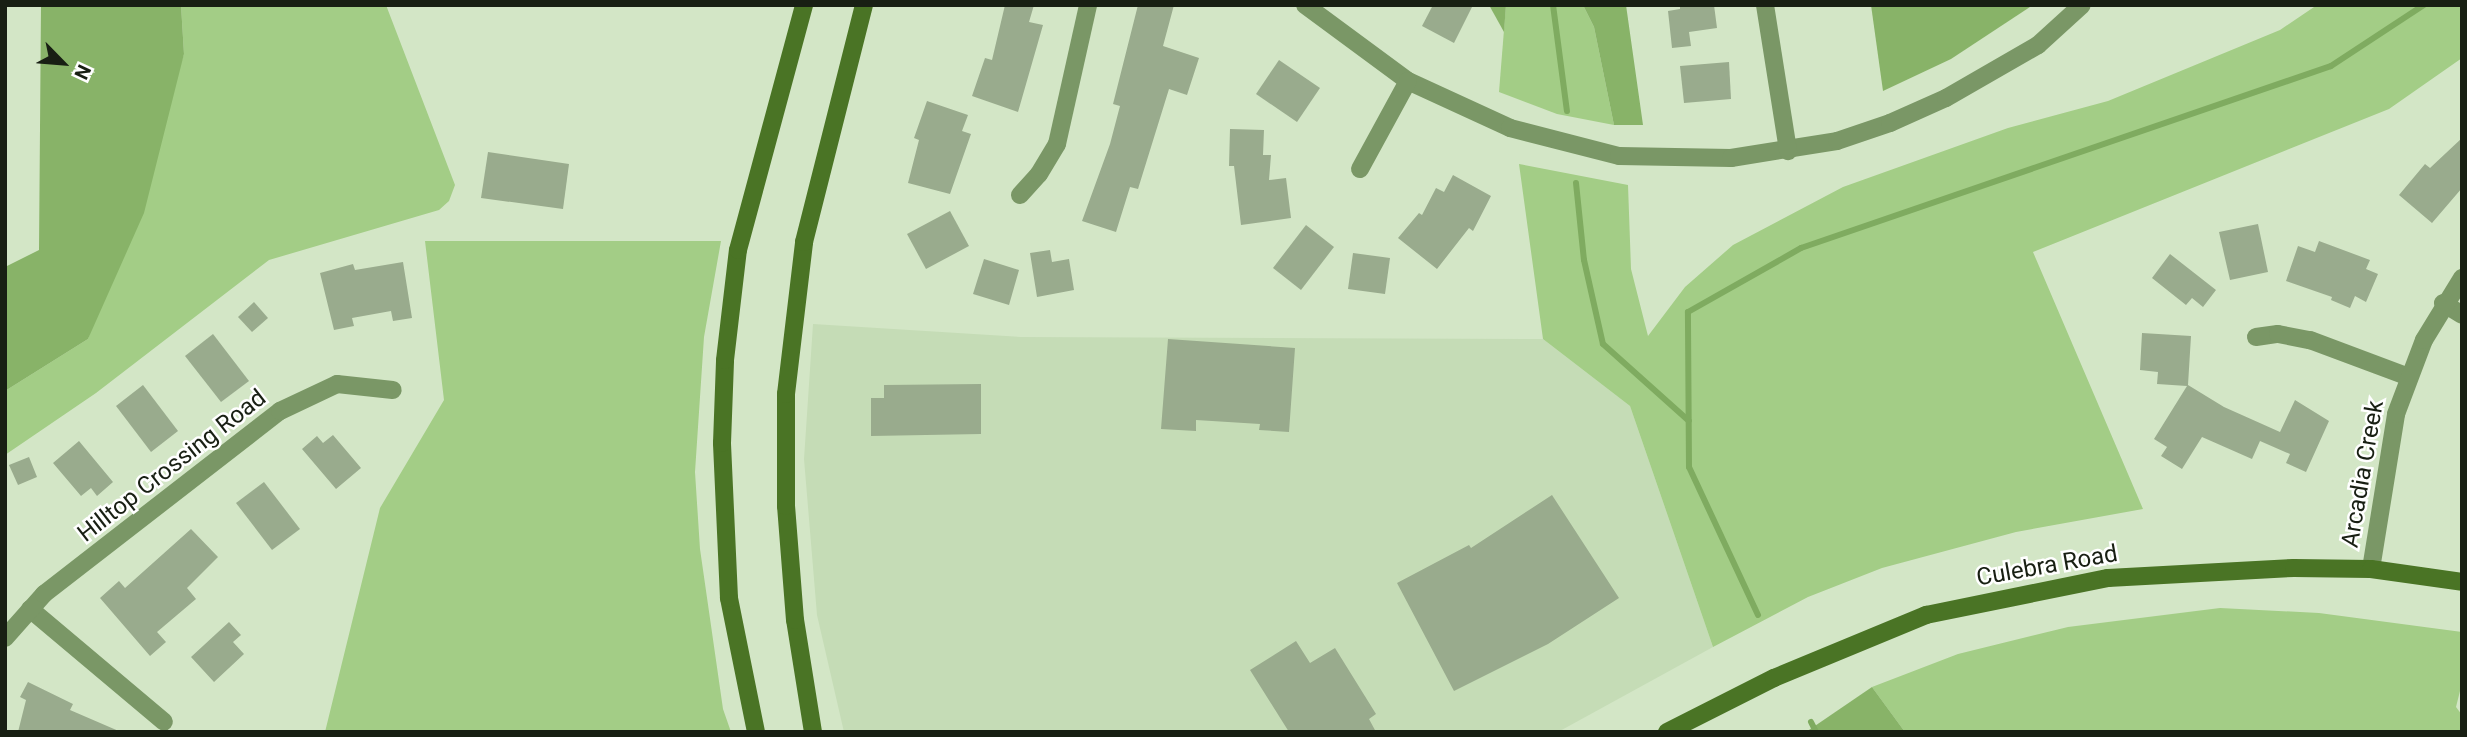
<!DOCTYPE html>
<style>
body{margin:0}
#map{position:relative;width:2467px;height:737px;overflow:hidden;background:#d3e6c6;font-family:Roboto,sans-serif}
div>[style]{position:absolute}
.built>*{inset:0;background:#c5dcb6}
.green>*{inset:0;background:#a3cd86}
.forest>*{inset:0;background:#88b368}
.stream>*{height:6px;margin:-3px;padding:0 3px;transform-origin:3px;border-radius:3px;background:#7fab60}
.building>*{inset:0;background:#99ab8d}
.minor>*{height:18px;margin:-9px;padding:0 9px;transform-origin:9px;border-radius:9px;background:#7a9766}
.secondary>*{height:18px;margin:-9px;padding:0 9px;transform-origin:9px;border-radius:9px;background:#4a7425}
span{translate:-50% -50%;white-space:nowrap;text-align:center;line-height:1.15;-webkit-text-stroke:5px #fff;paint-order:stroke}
.street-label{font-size:24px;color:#181f13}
.frame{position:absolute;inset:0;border:7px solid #181f13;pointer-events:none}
.north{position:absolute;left:28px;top:28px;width:70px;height:70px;-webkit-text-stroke:5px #fff;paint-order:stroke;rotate:115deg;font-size:19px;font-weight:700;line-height:28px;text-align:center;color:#181f13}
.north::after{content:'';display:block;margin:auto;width:24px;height:32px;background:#181f13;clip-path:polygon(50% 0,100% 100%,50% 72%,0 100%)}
</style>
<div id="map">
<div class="built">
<div style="clip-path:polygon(813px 324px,1021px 337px,1543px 339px,1630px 406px,1713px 647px,1558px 732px,844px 732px,817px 615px,804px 459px)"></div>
</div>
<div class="green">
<div style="clip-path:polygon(181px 5px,386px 5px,455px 185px,449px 201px,439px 210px,269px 260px,96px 393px,5px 455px,5px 391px,88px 339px,184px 54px)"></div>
<div style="clip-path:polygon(1506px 5px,1583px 5px,1594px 27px,1614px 125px,1557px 114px,1499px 92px)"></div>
<div style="clip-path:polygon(2317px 5px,2462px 5px,2462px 58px,2389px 109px,2033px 252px,2143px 509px,2016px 532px,1882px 568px,1808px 597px,1713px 647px,1630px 406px,1543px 339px,1519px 164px,1628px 185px,1631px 269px,1648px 336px,1685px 287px,1733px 245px,1843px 187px,2008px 128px,2108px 101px,2280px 30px)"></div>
<div style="clip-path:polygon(425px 241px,721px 241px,704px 337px,695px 472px,700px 549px,723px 709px,731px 732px,325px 732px,380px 508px,444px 400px)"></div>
<div style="clip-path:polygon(2220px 608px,2319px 613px,2462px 632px,2462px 683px,2456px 707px,2462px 715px,2462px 732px,1905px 732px,1872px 687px,1958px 654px,2068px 627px)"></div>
</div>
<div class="forest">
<div style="clip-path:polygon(41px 5px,181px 5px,184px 54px,144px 213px,88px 339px,5px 391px,5px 267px,39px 250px)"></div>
<div style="clip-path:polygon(1489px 5px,1506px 5px,1504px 32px)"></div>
<div style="clip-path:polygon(1583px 5px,1626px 5px,1643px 125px,1614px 125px,1594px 27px)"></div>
<div style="clip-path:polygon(1871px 5px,2033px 5px,1951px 59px,1883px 91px)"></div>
<div style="clip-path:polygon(1872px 687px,1905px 732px,1806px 732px)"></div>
</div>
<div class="stream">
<div style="left:1553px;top:5px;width:107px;rotate:82.5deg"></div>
<div style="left:1576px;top:183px;width:77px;rotate:84.1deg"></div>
<div style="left:1584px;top:260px;width:86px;rotate:77.3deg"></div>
<div style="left:1603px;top:344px;width:115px;rotate:41.8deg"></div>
<div style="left:1758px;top:615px;width:163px;rotate:-115deg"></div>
<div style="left:1689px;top:467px;width:155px;rotate:-90.4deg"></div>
<div style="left:1688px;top:312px;width:130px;rotate:-29.5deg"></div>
<div style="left:1801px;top:248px;width:560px;rotate:-18.95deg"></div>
<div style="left:2331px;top:66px;width:111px;rotate:-33.3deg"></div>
<div style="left:1811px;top:722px;width:11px;rotate:63deg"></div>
</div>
<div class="building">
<div style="clip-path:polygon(1005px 5px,1034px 5px,1029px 22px,1043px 25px,1018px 112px,972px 96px,985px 58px,992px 60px)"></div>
<div style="clip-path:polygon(1138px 5px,1174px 5px,1163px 46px,1199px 58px,1187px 95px,1169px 89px,1138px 189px,1130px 187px,1116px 232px,1082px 221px,1110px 144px,1120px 106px,1113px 104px)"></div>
<div style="clip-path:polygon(1433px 5px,1473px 5px,1454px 43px,1422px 26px)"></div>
<div style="clip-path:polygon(1680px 5px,1714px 5px,1717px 28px,1689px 32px,1691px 46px,1672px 48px,1668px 11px,1680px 9px)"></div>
<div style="clip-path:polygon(1279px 60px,1320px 88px,1297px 122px,1256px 94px)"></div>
<div style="clip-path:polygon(1729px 62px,1731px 99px,1684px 103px,1680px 66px)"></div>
<div style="clip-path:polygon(927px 101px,968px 115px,962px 131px,971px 134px,950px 194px,908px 183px,919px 140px,914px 138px)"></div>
<div style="clip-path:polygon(1230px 129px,1264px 130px,1263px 155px,1271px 155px,1269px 180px,1286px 178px,1291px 218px,1241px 225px,1234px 166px,1229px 166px)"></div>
<div style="clip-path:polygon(2462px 138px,2462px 188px,2432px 223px,2399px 195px,2425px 164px,2430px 168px)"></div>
<div style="clip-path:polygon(488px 152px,569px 164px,563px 209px,481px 198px)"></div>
<div style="clip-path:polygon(1453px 175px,1491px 196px,1473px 231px,1469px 228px,1437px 269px,1398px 238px,1419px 213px,1422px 215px,1436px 188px,1444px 192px)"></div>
<div style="clip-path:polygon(950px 211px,969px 246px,926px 269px,907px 234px)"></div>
<div style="clip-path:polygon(2258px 224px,2268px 272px,2230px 280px,2219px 232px)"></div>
<div style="clip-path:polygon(1306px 225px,1334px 247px,1301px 290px,1273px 268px)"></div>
<div style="clip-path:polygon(2319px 241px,2370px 260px,2366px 269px,2378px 274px,2366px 302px,2355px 296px,2350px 308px,2331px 300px,2332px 297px,2286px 281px,2298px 246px,2315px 252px)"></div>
<div style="clip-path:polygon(1050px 250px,1052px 262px,1069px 259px,1074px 290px,1037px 297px,1030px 253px)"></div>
<div style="clip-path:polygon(1353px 253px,1390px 258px,1385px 294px,1348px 289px)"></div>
<div style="clip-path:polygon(2170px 254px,2216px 290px,2203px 307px,2192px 298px,2186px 305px,2152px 278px)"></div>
<div style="clip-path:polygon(984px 259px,1019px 270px,1009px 305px,973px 294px)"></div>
<div style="clip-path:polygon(403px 262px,412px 318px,393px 321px,391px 311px,352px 318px,354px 326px,334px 330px,320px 273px,353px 264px,355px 270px)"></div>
<div style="clip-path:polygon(254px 302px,268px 318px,252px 332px,238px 317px)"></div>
<div style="clip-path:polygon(2142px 333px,2191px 336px,2188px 385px,2224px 407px,2280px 432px,2295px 400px,2329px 421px,2306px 472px,2286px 463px,2290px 454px,2260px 441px,2252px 459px,2202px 437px,2182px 469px,2161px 456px,2167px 447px,2154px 439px,2187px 386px,2157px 384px,2158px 372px,2140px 370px)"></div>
<div style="clip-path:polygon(213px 334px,249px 381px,221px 402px,185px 356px)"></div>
<div style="clip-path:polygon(1168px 339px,1295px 348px,1289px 432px,1259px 430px,1260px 424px,1196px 420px,1196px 431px,1161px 429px)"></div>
<div style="clip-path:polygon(981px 384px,981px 434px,871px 436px,871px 398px,884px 398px,884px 385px)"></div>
<div style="clip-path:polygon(143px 385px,178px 431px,151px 452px,116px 406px)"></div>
<div style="clip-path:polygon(333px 435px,361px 468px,336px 489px,302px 449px,317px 436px,323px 443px)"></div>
<div style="clip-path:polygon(79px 441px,113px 482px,97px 496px,91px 488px,81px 496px,53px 463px)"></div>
<div style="clip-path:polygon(29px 457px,37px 477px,18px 485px,9px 465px)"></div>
<div style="clip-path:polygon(264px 482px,300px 529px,272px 550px,236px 503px)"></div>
<div style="clip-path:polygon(1552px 495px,1619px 598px,1548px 644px,1454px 691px,1397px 583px,1469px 545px,1471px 548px)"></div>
<div style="clip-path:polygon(191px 529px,218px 557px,187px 588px,196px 599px,157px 632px,166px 642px,150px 656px,100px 598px,119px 581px,125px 588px)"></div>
<div style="clip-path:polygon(229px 622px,241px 635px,233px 642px,244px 654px,214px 682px,191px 657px)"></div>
<div style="clip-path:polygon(1296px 641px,1310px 663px,1335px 648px,1376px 714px,1369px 719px,1376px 732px,1289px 732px,1250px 670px)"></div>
<div style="clip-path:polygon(28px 682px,73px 704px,70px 710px,121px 732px,18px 732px,26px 700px,20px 697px)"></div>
</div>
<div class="minor">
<div style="left:1305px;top:5px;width:128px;rotate:36.4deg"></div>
<div style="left:1408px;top:81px;width:112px;rotate:24.7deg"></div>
<div style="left:1510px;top:128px;width:113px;rotate:14.4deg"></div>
<div style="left:1619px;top:156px;width:112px;rotate:1deg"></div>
<div style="left:1731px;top:158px;width:107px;rotate:-9.1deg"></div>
<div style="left:1837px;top:141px;width:56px;rotate:-18.8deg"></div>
<div style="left:1890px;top:123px;width:61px;rotate:-24.1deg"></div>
<div style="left:1946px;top:98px;width:106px;rotate:-29.9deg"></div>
<div style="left:2038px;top:45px;width:59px;rotate:-42.3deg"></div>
<div style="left:1765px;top:5px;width:148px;rotate:81deg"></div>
<div style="left:1360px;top:169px;width:100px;rotate:-61.4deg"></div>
<div style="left:1020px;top:195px;width:28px;rotate:-48deg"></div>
<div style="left:1039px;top:174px;width:35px;rotate:-59deg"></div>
<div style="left:1057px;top:144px;width:142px;rotate:-77.4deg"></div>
<div style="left:2443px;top:303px;width:22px;rotate:32deg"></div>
<div style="left:2256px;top:337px;width:22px;rotate:-8deg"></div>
<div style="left:2278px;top:334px;width:33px;rotate:11deg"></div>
<div style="left:2310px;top:340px;width:106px;rotate:20.5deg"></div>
<div style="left:2371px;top:569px;width:157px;rotate:-80.8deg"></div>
<div style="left:2396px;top:414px;width:79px;rotate:-69.3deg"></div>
<div style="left:2424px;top:340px;width:73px;rotate:-58.5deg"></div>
<div style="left:30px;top:609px;width:175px;rotate:40.1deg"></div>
<div style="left:5px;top:638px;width:59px;rotate:-48.4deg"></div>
<div style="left:44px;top:594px;width:299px;rotate:-37.8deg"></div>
<div style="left:280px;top:411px;width:63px;rotate:-25.3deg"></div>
<div style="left:337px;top:384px;width:56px;rotate:6.1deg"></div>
</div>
<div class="secondary">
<div style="left:756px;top:732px;width:137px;rotate:-101.4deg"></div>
<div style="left:729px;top:598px;width:155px;rotate:-92.6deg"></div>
<div style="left:722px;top:443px;width:83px;rotate:-87.9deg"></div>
<div style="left:725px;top:360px;width:111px;rotate:-83.3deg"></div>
<div style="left:738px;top:250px;width:254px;rotate:-74.9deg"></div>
<div style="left:813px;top:732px;width:113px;rotate:-99.1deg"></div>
<div style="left:795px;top:620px;width:114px;rotate:-94.5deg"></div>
<div style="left:786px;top:506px;width:112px;rotate:-90deg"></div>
<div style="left:786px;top:394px;width:153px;rotate:-83.2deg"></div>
<div style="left:804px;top:242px;width:244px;rotate:-75.8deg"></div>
<div style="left:1667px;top:732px;width:120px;rotate:-26.8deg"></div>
<div style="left:1774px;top:678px;width:165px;rotate:-22.5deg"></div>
<div style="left:1926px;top:615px;width:186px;rotate:-11.5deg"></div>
<div style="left:2108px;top:578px;width:186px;rotate:-3.1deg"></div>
<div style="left:2294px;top:568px;width:77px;rotate:0.7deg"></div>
<div style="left:2371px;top:569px;width:92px;rotate:8.1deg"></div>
</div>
<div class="street-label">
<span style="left:172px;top:466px;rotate:-38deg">Hilltop Crossing Road</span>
<span style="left:2363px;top:474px;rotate:-80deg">Arcadia Creek</span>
<span style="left:2047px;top:566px;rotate:-10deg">Culebra Road</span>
</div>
<div class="frame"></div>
<div class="north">N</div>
</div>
